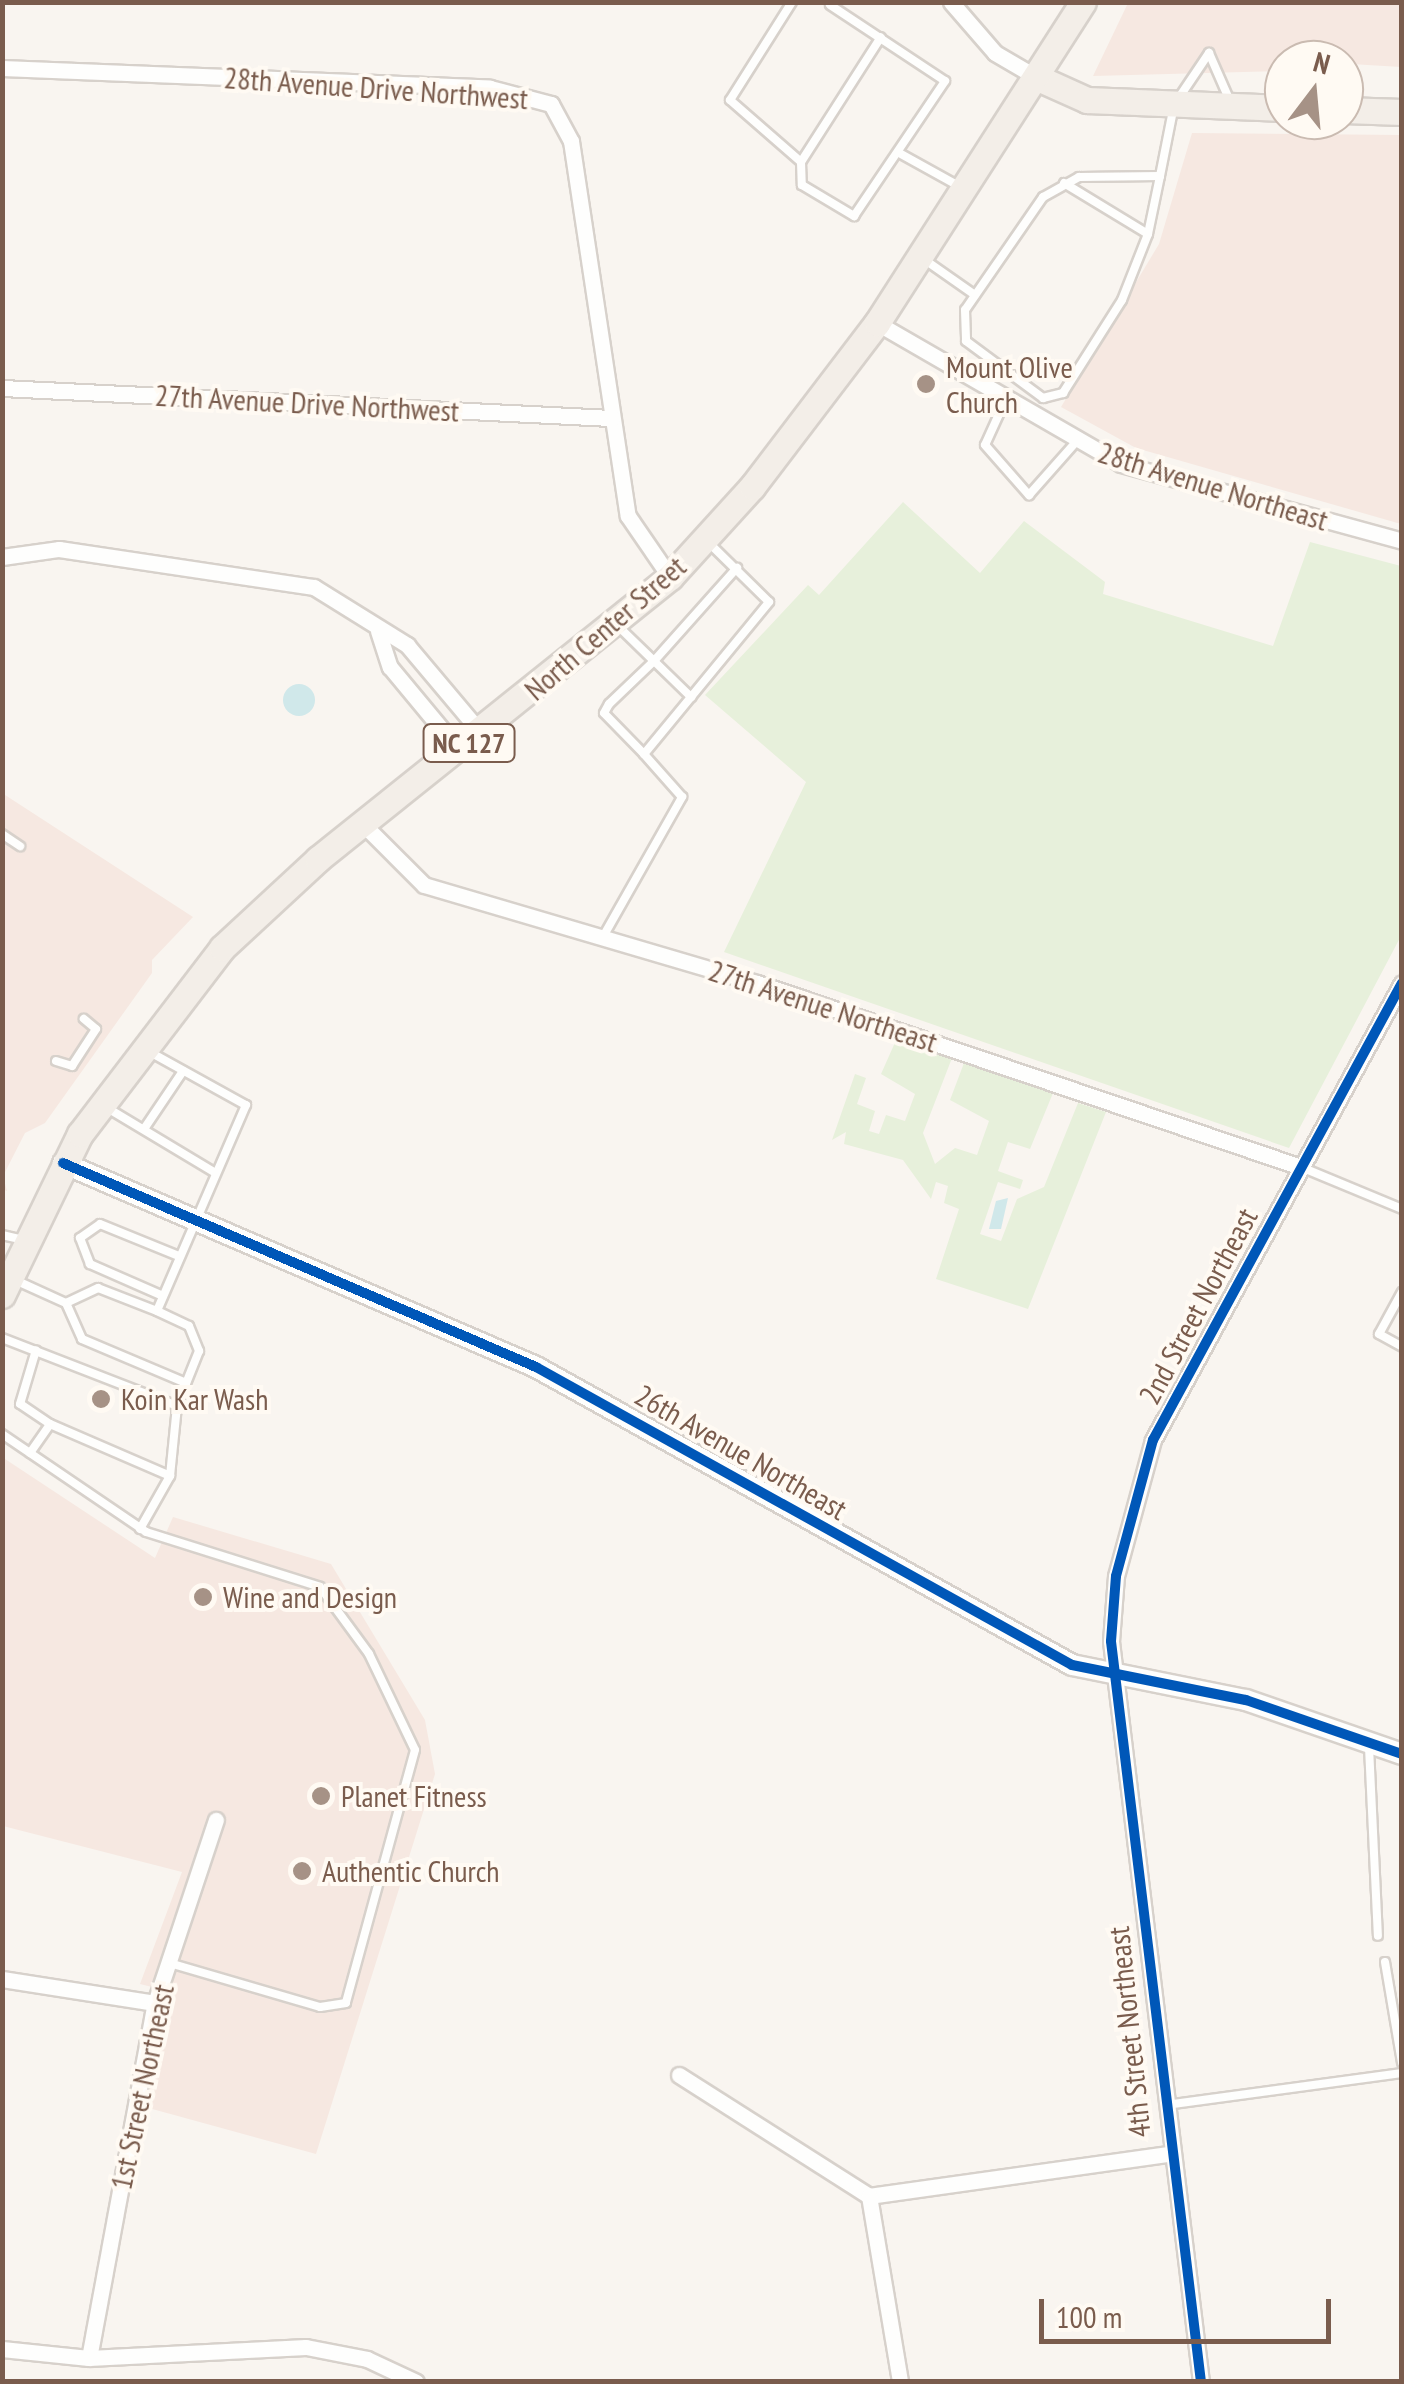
<!DOCTYPE html>
<style>
body{margin:0}
#map{position:relative;width:1404px;height:2384px;overflow:hidden;background:#f9f5f0;font-family:"PT Sans Narrow",sans-serif}
div>[style]{position:absolute}
.commercial>*{inset:0;background:#f6e8e1}
.green>*{inset:0;background:#e7f0db}
.water>*{inset:0;background:#d0e8ea}
.round{border-radius:50%}
.roads{filter:drop-shadow(2px 0 #d7d1cb) drop-shadow(-2px 0 #d7d1cb) drop-shadow(0 2px #d7d1cb) drop-shadow(0 -2px #d7d1cb)}
.service>*{height:8px;margin:-4px;padding:0 4px;transform-origin:4px;border-radius:4px;background:#fefefd}
.minor>*{height:15px;margin:-7.5px;padding:0 7.5px;transform-origin:7.5px;border-radius:7.5px;background:#fefefd}
.tertiary>*{height:20px;margin:-10px;padding:0 10px;transform-origin:10px;border-radius:10px;background:#fefefd}
.primary>*{height:25px;margin:-12.5px;padding:0 12.5px;transform-origin:12.5px;border-radius:12.5px;background:#f3eee8}
.cycleway>*{height:10px;margin:-5px;padding:0 5px;transform-origin:5px;border-radius:5px;background:#0057b8}
.dots>*{width:28px;height:28px;translate:-50% -50%;box-sizing:border-box;border:5px solid #fffaf3;border-radius:50%}
span{translate:-50% -50%;white-space:nowrap;text-align:center;line-height:1.15;-webkit-text-stroke:8px #fffaf3;paint-order:stroke}
.shield-label span{padding:2px 8px;background:#fffaf3;border:2px solid;border-radius:8px;-webkit-text-stroke-width:0}
.shield-label{font-size:28px;color:#7a5c4d;font-weight:700}
.street-label{font-size:30px;color:#7a5c4d}
.poi-label{font-size:30px;color:#7a5c4d}
.left{translate:0 -50%;text-align:left}
.frame{position:absolute;inset:0;border:5px solid #7a5c4d;pointer-events:none}
.north{position:absolute;left:1264px;top:40px;width:100px;height:100px;box-sizing:border-box;background:#fffaf3;border:2px solid #cabbb1;border-radius:50%;rotate:16deg;font-size:28px;font-weight:700;line-height:40px;text-align:center;color:#7a5c4d}
.north::after{content:'';display:block;margin:auto;width:35px;height:45px;background:#a69286;clip-path:polygon(50% 0,100% 100%,50% 72%,0 100%)}
.scale{position:absolute;left:1039px;top:2299px;width:292px;height:45px;box-sizing:border-box;border:5px solid #7a5c4d;border-top:0;padding-left:12px;font-size:30px;line-height:35px;white-space:nowrap;color:#7a5c4d;-webkit-text-stroke:8px #fffaf3;paint-order:stroke}
</style>
<div id="map">
<div class="commercial">
<div style="clip-path:polygon(1128px 3px,1401px 3px,1401px 67px,1284px 60px,1284px 71px,1093px 76px)"></div>
<div style="clip-path:polygon(1192px 133px,1401px 135px,1401px 524px,1136px 448px,1061px 407px,1159px 244px)"></div>
<div style="clip-path:polygon(2px 793px,193px 917px,152px 960px,152px 973px,45px 1123px,25px 1133px,3px 1176px,7px 1191px,2px 1189px)"></div>
<div style="clip-path:polygon(2px 1457px,155px 1558px,173px 1517px,331px 1564px,425px 1720px,435px 1774px,316px 2154px,145px 2107px,164px 1990px,140px 1984px,182px 1872px,3px 1826px)"></div>
</div>
<div class="green">
<div style="clip-path:polygon(903px 502px,980px 573px,1024px 521px,1105px 582px,1103px 594px,1273px 646px,1310px 542px,1401px 566px,1401px 936px,1289px 1148px,724px 952px,806px 782px,705px 695px,808px 585px,819px 595px)"></div>
<div style="clip-path:polygon(897px 1038px,952px 1058px,923px 1133px,935px 1164px,955px 1148px,977px 1155px,989px 1121px,950px 1100px,964px 1063px,1053px 1093px,1030px 1149px,1008px 1142px,998px 1171px,1023px 1180px,1020px 1189px,998px 1182px,980px 1234px,1001px 1241px,1017px 1199px,1044px 1187px,1078px 1103px,1106px 1112px,1028px 1309px,936px 1279px,959px 1209px,944px 1203px,948px 1186px,936px 1182px,931px 1199px,903px 1160px,844px 1144px,846px 1132px,832px 1140px,855px 1074px,866px 1078px,857px 1104px,875px 1111px,869px 1131px,879px 1134px,886px 1115px,905px 1121px,915px 1094px,881px 1074px)"></div>
</div>
<div class="water">
<div class="round" style="left:283px;top:684px;width:32px;height:32px"></div>
<div style="clip-path:polygon(1008px 1198px,1001px 1229px,989px 1229px,996px 1201px)"></div>
</div>
<div class="roads">
<div class="service">
<div style="left:792px;top:2px;width:116px;rotate:122.3deg"></div>
<div style="left:730px;top:100px;width:94px;rotate:41.1deg"></div>
<div style="left:801px;top:162px;width:23px;rotate:88deg"></div>
<div style="left:802px;top:185px;width:61px;rotate:30.8deg"></div>
<div style="left:854px;top:216px;width:163px;rotate:-56deg"></div>
<div style="left:945px;top:81px;width:138px;rotate:-146.5deg"></div>
<div style="left:901px;top:154px;width:64px;rotate:29deg"></div>
<div style="left:801px;top:162px;width:148px;rotate:-57.4deg"></div>
<div style="left:1160px;top:176px;width:81px;rotate:179.3deg"></div>
<div style="left:1079px;top:177px;width:41px;rotate:150.9deg"></div>
<div style="left:1043px;top:197px;width:137px;rotate:124.6deg"></div>
<div style="left:965px;top:310px;width:31px;rotate:88deg"></div>
<div style="left:966px;top:341px;width:96px;rotate:36.5deg"></div>
<div style="left:1043px;top:398px;width:21px;rotate:-14deg"></div>
<div style="left:1063px;top:393px;width:110px;rotate:-57.6deg"></div>
<div style="left:1122px;top:300px;width:71px;rotate:-68.5deg"></div>
<div style="left:1148px;top:234px;width:59px;rotate:-78.3deg"></div>
<div style="left:1160px;top:176px;width:72px;rotate:-78.8deg"></div>
<div style="left:1174px;top:105px;width:63px;rotate:-56.1deg"></div>
<div style="left:1209px;top:53px;width:52px;rotate:66.4deg"></div>
<div style="left:1064px;top:183px;width:98px;rotate:31.3deg"></div>
<div style="left:925px;top:260px;width:61px;rotate:35deg"></div>
<div style="left:1005px;top:401px;width:48px;rotate:114.4deg"></div>
<div style="left:985px;top:445px;width:67px;rotate:48.7deg"></div>
<div style="left:1029px;top:495px;width:69px;rotate:-48.5deg"></div>
<div style="left:618px;top:626px;width:50px;rotate:44.2deg"></div>
<div style="left:654px;top:661px;width:52px;rotate:44.2deg"></div>
<div style="left:691px;top:697px;width:74px;rotate:129.5deg"></div>
<div style="left:644px;top:754px;width:57px;rotate:-134.3deg"></div>
<div style="left:604px;top:713px;width:10px;rotate:-61deg"></div>
<div style="left:609px;top:704px;width:62px;rotate:-43.7deg"></div>
<div style="left:654px;top:661px;width:125px;rotate:-48.3deg"></div>
<div style="left:691px;top:697px;width:123px;rotate:-50.6deg"></div>
<div style="left:769px;top:602px;width:86px;rotate:-135.5deg"></div>
<div style="left:2px;top:834px;width:22px;rotate:34deg"></div>
<div style="left:604px;top:935px;width:159px;rotate:-60.5deg"></div>
<div style="left:682px;top:797px;width:57px;rotate:-131.5deg"></div>
<div style="left:148px;top:1051px;width:112px;rotate:28.9deg"></div>
<div style="left:246px;top:1105px;width:224px;rotate:113.4deg"></div>
<div style="left:157px;top:1311px;width:35px;rotate:25deg"></div>
<div style="left:189px;top:1326px;width:27px;rotate:68deg"></div>
<div style="left:199px;top:1351px;width:59px;rotate:111.8deg"></div>
<div style="left:56px;top:1061px;width:17px;rotate:17deg"></div>
<div style="left:72px;top:1066px;width:44px;rotate:-57deg"></div>
<div style="left:96px;top:1029px;width:16px;rotate:-140deg"></div>
<div style="left:104px;top:1106px;width:128px;rotate:31deg"></div>
<div style="left:144px;top:1129px;width:70px;rotate:-56.1deg"></div>
<div style="left:1301px;top:1167px;width:109px;rotate:22.6deg"></div>
<div style="left:2px;top:1235px;width:23px;rotate:13deg"></div>
<div style="left:15px;top:1280px;width:56px;rotate:24.3deg"></div>
<div style="left:1402px;top:1292px;width:48px;rotate:118.7deg"></div>
<div style="left:1379px;top:1334px;width:26px;rotate:29deg"></div>
<div style="left:163px;top:1296px;width:80px;rotate:-156.3deg"></div>
<div style="left:90px;top:1264px;width:28px;rotate:-111deg"></div>
<div style="left:80px;top:1238px;width:24px;rotate:-35deg"></div>
<div style="left:100px;top:1224px;width:85px;rotate:22.1deg"></div>
<div style="left:157px;top:1311px;width:63px;rotate:-158.7deg"></div>
<div style="left:98px;top:1288px;width:35px;rotate:155deg"></div>
<div style="left:66px;top:1303px;width:39px;rotate:66deg"></div>
<div style="left:82px;top:1339px;width:113px;rotate:22.9deg"></div>
<div style="left:2px;top:1338px;width:188px;rotate:21.2deg"></div>
<div style="left:177px;top:1406px;width:70px;rotate:95.7deg"></div>
<div style="left:170px;top:1476px;width:61px;rotate:119.5deg"></div>
<div style="left:50px;top:1424px;width:131px;rotate:23.4deg"></div>
<div style="left:2px;top:1434px;width:174px;rotate:34.2deg"></div>
<div style="left:146px;top:1532px;width:182px;rotate:17.5deg"></div>
<div style="left:320px;top:1587px;width:83px;rotate:53.8deg"></div>
<div style="left:369px;top:1654px;width:106px;rotate:64.4deg"></div>
<div style="left:415px;top:1750px;width:262px;rotate:105.3deg"></div>
<div style="left:346px;top:2003px;width:26px;rotate:171deg"></div>
<div style="left:320px;top:2007px;width:156px;rotate:-163.7deg"></div>
<div style="left:30px;top:1453px;width:35px;rotate:-55deg"></div>
<div style="left:50px;top:1424px;width:36px;rotate:-146deg"></div>
<div style="left:20px;top:1404px;width:56px;rotate:-73.5deg"></div>
<div style="left:1369px;top:1747px;width:189px;rotate:87.3deg"></div>
<div style="left:1385px;top:1962px;width:102px;rotate:80.4deg"></div>
<div style="left:1166px;top:2105px;width:238px;rotate:-7.7deg"></div>
</div>
<div class="minor">
<div style="left:951px;top:2px;width:67px;rotate:49.2deg"></div>
<div style="left:995px;top:53px;width:50px;rotate:30.2deg"></div>
<div style="left:2px;top:68px;width:488px;rotate:2.3deg"></div>
<div style="left:490px;top:88px;width:63px;rotate:14.7deg"></div>
<div style="left:551px;top:104px;width:42px;rotate:61.6deg"></div>
<div style="left:571px;top:141px;width:379px;rotate:81.4deg"></div>
<div style="left:628px;top:516px;width:74px;rotate:55.5deg"></div>
<div style="left:877px;top:323px;width:282px;rotate:30deg"></div>
<div style="left:1121px;top:464px;width:291px;rotate:15.3deg"></div>
<div style="left:2px;top:388px;width:611px;rotate:2.82deg"></div>
<div style="left:2px;top:557px;width:58px;rotate:-8deg"></div>
<div style="left:59px;top:549px;width:258px;rotate:8.5deg"></div>
<div style="left:314px;top:587px;width:110px;rotate:31.9deg"></div>
<div style="left:407px;top:645px;width:115px;rotate:49.9deg"></div>
<div style="left:378px;top:631px;width:38px;rotate:72deg"></div>
<div style="left:390px;top:667px;width:108px;rotate:50.3deg"></div>
<div style="left:363px;top:824px;width:86px;rotate:45deg"></div>
<div style="left:424px;top:885px;width:347px;rotate:16.4deg"></div>
<div style="left:757px;top:983px;width:574px;rotate:18.69deg"></div>
<div style="left:2px;top:1979px;width:155px;rotate:8.9deg"></div>
<div style="left:679px;top:2075px;width:225px;rotate:32.5deg"></div>
<div style="left:869px;top:2196px;width:302px;rotate:-8deg"></div>
<div style="left:869px;top:2196px;width:189px;rotate:80.5deg"></div>
<div style="left:2px;top:2349px;width:87px;rotate:5.9deg"></div>
<div style="left:89px;top:2358px;width:217px;rotate:-2.9deg"></div>
<div style="left:306px;top:2347px;width:62px;rotate:11.1deg"></div>
<div style="left:367px;top:2359px;width:54px;rotate:25.1deg"></div>
<div style="left:89px;top:2358px;width:361px;rotate:-79.5deg"></div>
<div style="left:155px;top:2003px;width:193px;rotate:-71.6deg"></div>
<div style="left:1201px;top:2382px;width:746px;rotate:-96.93deg"></div>
<div style="left:1111px;top:1641px;width:65px;rotate:-85.6deg"></div>
<div style="left:1116px;top:1576px;width:141px;rotate:-74.8deg"></div>
<div style="left:1153px;top:1440px;width:520px;rotate:-61.42deg"></div>
</div>
<div class="tertiary">
<div style="left:63px;top:1163px;width:515px;rotate:23.33deg"></div>
<div style="left:536px;top:1367px;width:613px;rotate:29.07deg"></div>
<div style="left:1072px;top:1665px;width:177px;rotate:11.4deg"></div>
<div style="left:1246px;top:1700px;width:165px;rotate:19.1deg"></div>
</div>
<div class="primary">
<div style="left:1038px;top:78px;width:54px;rotate:24.2deg"></div>
<div style="left:1087px;top:100px;width:197px;rotate:2.3deg"></div>
<div style="left:1344px;top:110px;width:58px;rotate:2deg"></div>
<div style="left:2px;top:1295px;width:179px;rotate:-64.2deg"></div>
<div style="left:80px;top:1134px;width:234px;rotate:-52.6deg"></div>
<div style="left:222px;top:948px;width:131px;rotate:-42.8deg"></div>
<div style="left:318px;top:859px;width:451px;rotate:-38.7deg"></div>
<div style="left:670px;top:577px;width:122px;rotate:-47.7deg"></div>
<div style="left:752px;top:487px;width:206px;rotate:-52.7deg"></div>
<div style="left:877px;top:323px;width:381px;rotate:-57.3deg"></div>
</div>
</div>
<div class="cycleway">
<div style="left:63px;top:1163px;width:515px;rotate:23.33deg"></div>
<div style="left:536px;top:1367px;width:613px;rotate:29.07deg"></div>
<div style="left:1072px;top:1665px;width:177px;rotate:11.4deg"></div>
<div style="left:1246px;top:1700px;width:165px;rotate:19.1deg"></div>
<div style="left:1201px;top:2382px;width:746px;rotate:-96.93deg"></div>
<div style="left:1111px;top:1641px;width:65px;rotate:-85.6deg"></div>
<div style="left:1116px;top:1576px;width:141px;rotate:-74.8deg"></div>
<div style="left:1153px;top:1440px;width:520px;rotate:-61.42deg"></div>
</div>
<div class="dots">
<div style="left:926px;top:384px;background:#a69286"></div>
<div style="left:101px;top:1399px;background:#a69286"></div>
<div style="left:203px;top:1597px;background:#a69286"></div>
<div style="left:321px;top:1796px;background:#a69286"></div>
<div style="left:302px;top:1871px;background:#a69286"></div>
</div>
<div class="shield-label">
<span style="left:469px;top:743px">NC 127</span>
</div>
<div class="street-label">
<span style="left:376px;top:88px;rotate:4deg">28th Avenue Drive Northwest</span>
<span style="left:307px;top:403px;rotate:3deg">27th Avenue Drive Northwest</span>
<span style="left:1213px;top:486px;rotate:17deg">28th Avenue Northeast</span>
<span style="left:605px;top:628px;rotate:-41deg">North Center Street</span>
<span style="left:823px;top:1006px;rotate:18deg">27th Avenue Northeast</span>
<span style="left:1198px;top:1306px;rotate:-62deg">2nd Street Northeast</span>
<span style="left:741px;top:1452px;rotate:30deg">26th Avenue Northeast</span>
<span style="left:1129px;top:2032px;rotate:-96deg">4th Street Northeast</span>
<span style="left:142px;top:2087px;rotate:-78deg">1st Street Northeast</span>
</div>
<div class="poi-label">
<span class="left" style="left:946px;top:384px">Mount Olive<br>Church</span>
<span class="left" style="left:121px;top:1399px">Koin Kar Wash</span>
<span class="left" style="left:223px;top:1597px">Wine and Design</span>
<span class="left" style="left:341px;top:1796px">Planet Fitness</span>
<span class="left" style="left:322px;top:1871px">Authentic Church</span>
</div>
<div class="frame"></div>
<div class="north">N</div>
<div class="scale">100 m</div>
</div>
